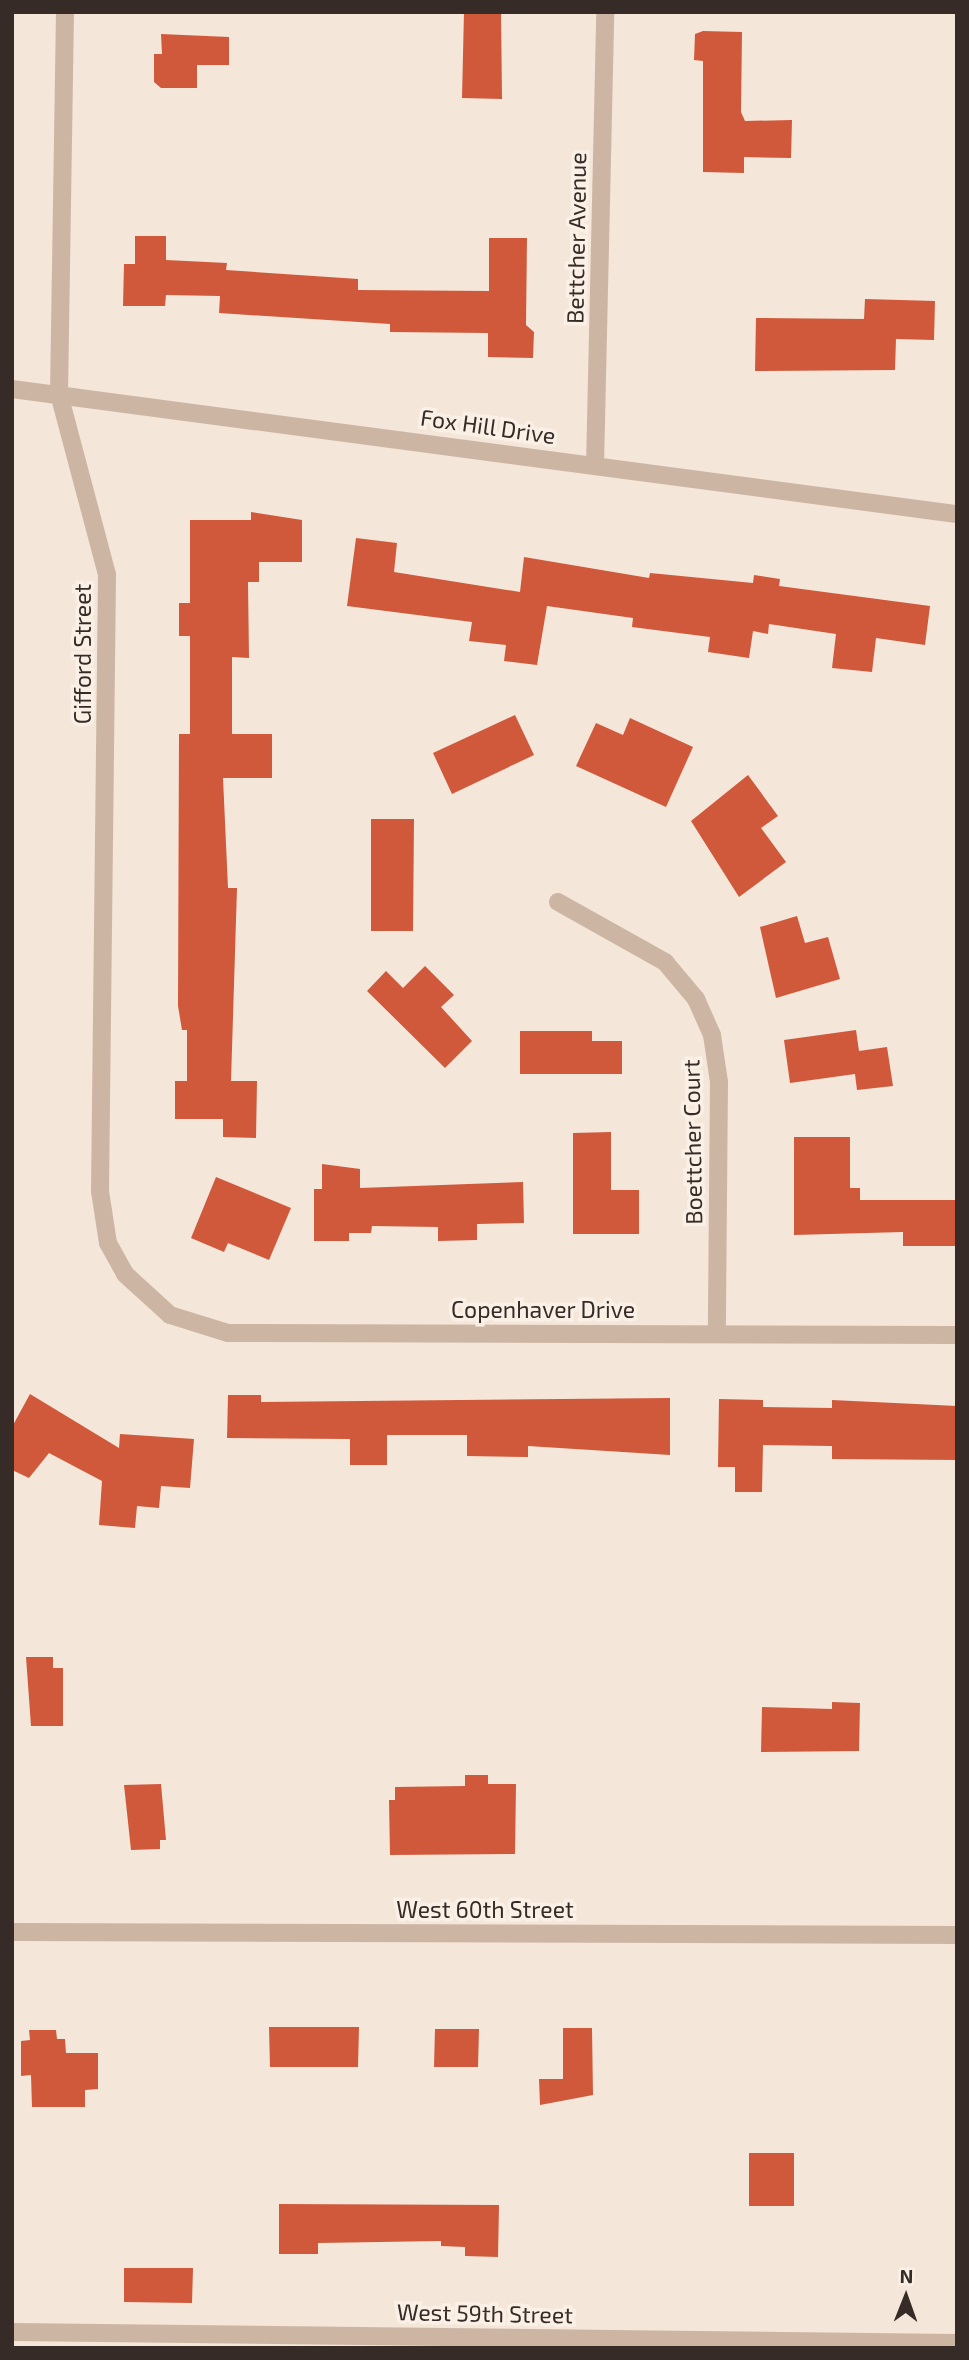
<!DOCTYPE html>
<style>
body{margin:0}
#map{position:relative;width:969px;height:2360px;overflow:hidden;background:#f4e6d9;font-family:"Exo 2",sans-serif}
div>[style]{position:absolute}
.building>*{inset:0;background:#d0593b}
.minor>*{height:18px;margin:-9px;padding:0 9px;transform-origin:9px;border-radius:9px;background:#cdb5a4}
span{translate:-50% -50%;white-space:nowrap;text-align:center;line-height:1.15;-webkit-text-stroke:7px #fbf0e6;paint-order:stroke}
.street-label{font-size:23px;color:#372b27}
.frame{position:absolute;inset:0;border:14px solid #372b27;pointer-events:none}
.north{position:absolute;left:871px;top:2262px;width:70px;height:70px;-webkit-text-stroke:5px #fbf0e6;paint-order:stroke;rotate:1deg;font-size:19px;font-weight:700;line-height:28px;text-align:center;color:#372b27}
.north::after{content:'';display:block;margin:auto;width:24px;height:32px;background:#372b27;clip-path:polygon(50% 0,100% 100%,50% 72%,0 100%)}
</style>
<div id="map">
<div class="building">
<div style="clip-path:polygon(464px 12px,501px 12px,502px 99px,462px 98px)"></div>
<div style="clip-path:polygon(703px 31px,742px 32px,741px 112px,745px 121px,792px 120px,791px 158px,744px 157px,744px 173px,703px 172px,703px 61px,694px 60px,695px 34px)"></div>
<div style="clip-path:polygon(161px 34px,229px 37px,229px 65px,197px 65px,197px 88px,161px 88px,154px 82px,154px 54px,162px 54px)"></div>
<div style="clip-path:polygon(135px 236px,166px 236px,166px 260px,227px 263px,226px 270px,358px 279px,358px 290px,489px 291px,489px 238px,527px 238px,526px 325px,534px 332px,533px 358px,488px 357px,488px 333px,390px 332px,390px 324px,219px 313px,220px 296px,166px 295px,165px 306px,123px 306px,124px 264px,135px 264px)"></div>
<div style="clip-path:polygon(865px 299px,935px 301px,934px 340px,896px 339px,895px 370px,755px 371px,756px 318px,864px 319px)"></div>
<div style="clip-path:polygon(251px 512px,302px 520px,302px 562px,259px 562px,259px 582px,248px 582px,249px 658px,232px 657px,232px 734px,272px 734px,272px 778px,223px 778px,228px 888px,237px 888px,231px 1081px,257px 1081px,256px 1138px,223px 1137px,223px 1119px,175px 1119px,175px 1081px,187px 1081px,187px 1030px,182px 1030px,178px 1006px,179px 734px,190px 734px,190px 636px,179px 636px,179px 603px,190px 603px,190px 520px,251px 520px)"></div>
<div style="clip-path:polygon(356px 538px,397px 543px,394px 572px,520px 592px,524px 557px,649px 578px,650px 573px,753px 583px,754px 575px,780px 579px,779px 586px,930px 606px,925px 645px,876px 638px,872px 672px,832px 668px,836px 634px,769px 624px,768px 634px,753px 631px,749px 658px,708px 652px,710px 637px,632px 627px,633px 618px,547px 606px,537px 665px,504px 661px,506px 645px,469px 641px,472px 622px,347px 606px)"></div>
<div style="clip-path:polygon(515px 715px,534px 755px,452px 794px,433px 753px)"></div>
<div style="clip-path:polygon(630px 718px,693px 747px,666px 807px,576px 766px,596px 723px,623px 735px)"></div>
<div style="clip-path:polygon(748px 775px,778px 816px,761px 828px,786px 862px,739px 897px,691px 821px)"></div>
<div style="clip-path:polygon(371px 819px,414px 819px,413px 931px,371px 931px)"></div>
<div style="clip-path:polygon(797px 916px,805px 943px,828px 937px,840px 979px,776px 998px,760px 927px)"></div>
<div style="clip-path:polygon(425px 966px,454px 995px,441px 1007px,472px 1041px,445px 1068px,367px 991px,386px 971px,403px 988px)"></div>
<div style="clip-path:polygon(856px 1030px,859px 1051px,887px 1047px,893px 1086px,857px 1090px,855px 1074px,790px 1083px,784px 1040px)"></div>
<div style="clip-path:polygon(520px 1031px,592px 1031px,592px 1041px,622px 1041px,622px 1074px,520px 1074px)"></div>
<div style="clip-path:polygon(611px 1132px,611px 1190px,639px 1190px,639px 1234px,573px 1234px,573px 1133px)"></div>
<div style="clip-path:polygon(794px 1137px,850px 1137px,850px 1188px,860px 1188px,860px 1200px,957px 1200px,957px 1246px,903px 1246px,903px 1232px,794px 1235px)"></div>
<div style="clip-path:polygon(322px 1164px,360px 1169px,360px 1188px,523px 1182px,524px 1223px,477px 1224px,477px 1240px,438px 1241px,438px 1227px,372px 1226px,371px 1233px,349px 1233px,349px 1241px,314px 1241px,314px 1189px,322px 1189px)"></div>
<div style="clip-path:polygon(216px 1177px,291px 1208px,269px 1260px,228px 1243px,224px 1252px,191px 1238px)"></div>
<div style="clip-path:polygon(30px 1394px,119px 1448px,120px 1434px,194px 1439px,190px 1488px,161px 1486px,159px 1508px,137px 1506px,135px 1528px,99px 1525px,102px 1481px,49px 1453px,29px 1478px,12px 1470px,12px 1427px)"></div>
<div style="clip-path:polygon(228px 1395px,261px 1395px,261px 1402px,670px 1398px,670px 1455px,528px 1446px,528px 1457px,467px 1456px,467px 1435px,387px 1435px,387px 1465px,350px 1465px,350px 1439px,227px 1438px)"></div>
<div style="clip-path:polygon(719px 1399px,763px 1400px,763px 1407px,832px 1408px,832px 1400px,957px 1406px,957px 1460px,832px 1459px,832px 1446px,763px 1445px,762px 1492px,735px 1492px,735px 1467px,718px 1467px)"></div>
<div style="clip-path:polygon(26px 1657px,53px 1657px,53px 1668px,63px 1668px,63px 1726px,31px 1726px)"></div>
<div style="clip-path:polygon(832px 1702px,860px 1703px,859px 1751px,761px 1752px,762px 1707px,832px 1709px)"></div>
<div style="clip-path:polygon(465px 1775px,488px 1775px,488px 1784px,516px 1784px,515px 1854px,390px 1855px,389px 1800px,395px 1800px,395px 1787px,465px 1786px)"></div>
<div style="clip-path:polygon(161px 1784px,166px 1840px,160px 1840px,160px 1849px,131px 1850px,124px 1785px)"></div>
<div style="clip-path:polygon(269px 2027px,359px 2027px,358px 2067px,270px 2067px)"></div>
<div style="clip-path:polygon(563px 2028px,592px 2028px,593px 2095px,540px 2105px,539px 2079px,563px 2079px)"></div>
<div style="clip-path:polygon(435px 2029px,479px 2029px,478px 2067px,434px 2067px)"></div>
<div style="clip-path:polygon(29px 2030px,56px 2030px,57px 2039px,65px 2039px,66px 2053px,98px 2053px,98px 2089px,85px 2090px,85px 2107px,32px 2107px,31px 2075px,21px 2076px,21px 2041px,30px 2040px)"></div>
<div style="clip-path:polygon(749px 2153px,794px 2153px,794px 2206px,749px 2206px)"></div>
<div style="clip-path:polygon(279px 2204px,499px 2205px,498px 2257px,465px 2256px,465px 2247px,441px 2246px,441px 2241px,318px 2243px,318px 2254px,279px 2254px)"></div>
<div style="clip-path:polygon(124px 2268px,193px 2268px,192px 2303px,124px 2302px)"></div>
</div>
<div class="minor">
<div style="left:65px;top:12px;width:382px;rotate:90.9deg"></div>
<div style="left:59px;top:394px;width:187px;rotate:75.1deg"></div>
<div style="left:107px;top:575px;width:616px;rotate:90.65deg"></div>
<div style="left:100px;top:1191px;width:53px;rotate:81.3deg"></div>
<div style="left:108px;top:1243px;width:35px;rotate:61deg"></div>
<div style="left:125px;top:1274px;width:61px;rotate:42.3deg"></div>
<div style="left:170px;top:1315px;width:61px;rotate:17.2deg"></div>
<div style="left:228px;top:1333px;width:729px;rotate:0.16deg"></div>
<div style="left:12px;top:389px;width:953px;rotate:7.54deg"></div>
<div style="left:595px;top:466px;width:454px;rotate:-88.7deg"></div>
<div style="left:558px;top:902px;width:123px;rotate:29.3deg"></div>
<div style="left:665px;top:962px;width:48px;rotate:50deg"></div>
<div style="left:696px;top:999px;width:39px;rotate:66deg"></div>
<div style="left:712px;top:1035px;width:48px;rotate:81.5deg"></div>
<div style="left:719px;top:1082px;width:252px;rotate:90.5deg"></div>
<div style="left:12px;top:1932px;width:945px;rotate:0.18deg"></div>
<div style="left:12px;top:2332px;width:945px;rotate:0.67deg"></div>
</div>
<div class="street-label">
<span style="left:576px;top:238px;rotate:-89deg">Bettcher Avenue</span>
<span style="left:488px;top:426px;rotate:8deg">Fox Hill Drive</span>
<span style="left:82px;top:654px;rotate:-90deg">Gifford Street</span>
<span style="left:692px;top:1142px;rotate:-91deg">Boettcher Court</span>
<span style="left:543px;top:1309px">Copenhaver Drive</span>
<span style="left:485px;top:1909px">West 60th Street</span>
<span style="left:485px;top:2313px;rotate:1deg">West 59th Street</span>
</div>
<div class="frame"></div>
<div class="north">N</div>
</div>
